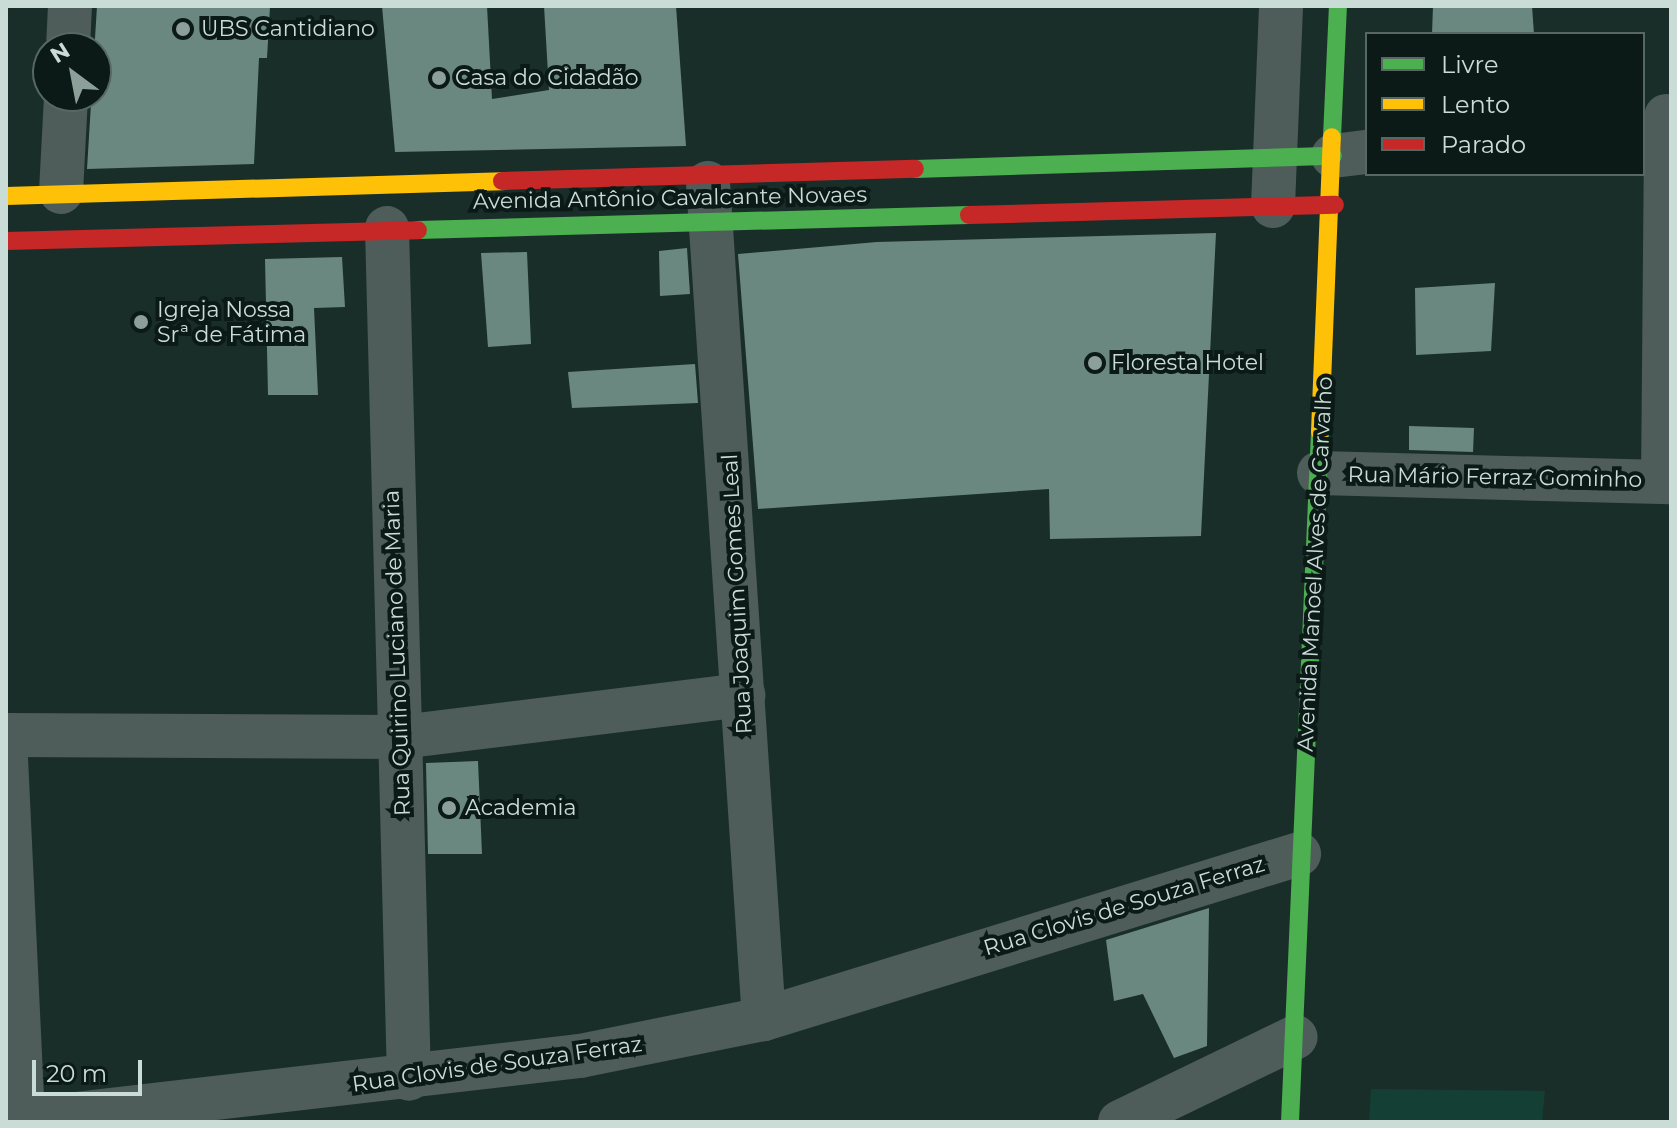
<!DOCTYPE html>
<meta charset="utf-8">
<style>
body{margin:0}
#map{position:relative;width:1677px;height:1128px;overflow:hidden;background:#1a2e29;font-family:Montserrat,sans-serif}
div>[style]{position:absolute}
.built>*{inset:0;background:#133f34}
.building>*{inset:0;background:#6a8880}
.street>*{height:44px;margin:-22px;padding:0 22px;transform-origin:22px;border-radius:22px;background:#4e5d59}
.fast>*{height:18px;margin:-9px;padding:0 9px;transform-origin:9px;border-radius:9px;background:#4caf50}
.slow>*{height:18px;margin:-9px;padding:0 9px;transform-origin:9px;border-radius:9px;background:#ffc107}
.jam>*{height:18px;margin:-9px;padding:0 9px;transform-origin:9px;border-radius:9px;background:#c62828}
.dots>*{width:22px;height:22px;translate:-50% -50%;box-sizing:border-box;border:4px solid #0b1a16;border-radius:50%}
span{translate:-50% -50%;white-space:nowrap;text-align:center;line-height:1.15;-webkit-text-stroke:8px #0b1a16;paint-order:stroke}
.poi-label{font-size:22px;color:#c9dcd6}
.left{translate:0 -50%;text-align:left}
.street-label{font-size:22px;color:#c9dcd6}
.frame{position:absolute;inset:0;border:8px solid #c9dcd6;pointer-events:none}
.legend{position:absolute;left:1365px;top:32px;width:280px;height:144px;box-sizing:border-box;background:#0b1a16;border:2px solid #576863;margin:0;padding:10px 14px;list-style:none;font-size:24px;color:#c9dcd6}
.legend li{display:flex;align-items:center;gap:16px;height:40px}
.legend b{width:40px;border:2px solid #576863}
.north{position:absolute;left:32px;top:32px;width:80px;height:80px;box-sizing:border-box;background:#0b1a16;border:2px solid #576863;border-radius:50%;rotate:328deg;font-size:22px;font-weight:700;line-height:32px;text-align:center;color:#c9dcd6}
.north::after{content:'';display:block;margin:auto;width:28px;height:36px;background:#8c9f99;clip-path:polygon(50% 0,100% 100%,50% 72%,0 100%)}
.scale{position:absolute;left:32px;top:1060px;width:110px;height:36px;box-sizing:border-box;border:4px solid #c9dcd6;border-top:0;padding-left:10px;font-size:24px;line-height:28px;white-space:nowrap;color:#c9dcd6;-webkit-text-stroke:6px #0b1a16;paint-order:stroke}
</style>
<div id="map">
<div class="built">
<div style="clip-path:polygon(1371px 1089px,1545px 1091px,1542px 1122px,1369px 1122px)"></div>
</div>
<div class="building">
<div style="clip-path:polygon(97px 6px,270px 7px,267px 58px,259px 58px,254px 164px,87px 169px)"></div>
<div style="clip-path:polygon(382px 6px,487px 6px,492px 99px,549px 90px,544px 6px,676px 6px,686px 146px,395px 152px)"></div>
<div style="clip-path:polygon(1433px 6px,1532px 6px,1534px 34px,1432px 34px)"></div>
<div style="clip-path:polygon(1216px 233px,1201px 536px,1050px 539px,1049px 489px,758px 509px,738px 254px,877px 242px)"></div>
<div style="clip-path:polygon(687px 248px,690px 294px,660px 296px,659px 251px)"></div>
<div style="clip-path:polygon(527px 252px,531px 344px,488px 347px,481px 253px)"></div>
<div style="clip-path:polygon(342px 257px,345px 307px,314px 308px,318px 395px,268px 395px,265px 259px)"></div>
<div style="clip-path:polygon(1495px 283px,1491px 351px,1416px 355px,1415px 288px)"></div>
<div style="clip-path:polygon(695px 364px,698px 403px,572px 408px,568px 372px)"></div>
<div style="clip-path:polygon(1409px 426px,1474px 428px,1473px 452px,1409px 450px)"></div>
<div style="clip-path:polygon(478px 761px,482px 854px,428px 854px,426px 763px)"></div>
<div style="clip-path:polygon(1209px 908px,1207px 1046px,1174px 1058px,1143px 994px,1114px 1001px,1106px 940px)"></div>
</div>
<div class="street">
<div style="left:68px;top:48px;width:42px;rotate:-87.3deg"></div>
<div style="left:1333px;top:156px;width:34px;rotate:-7deg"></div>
<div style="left:708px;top:183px;width:838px;rotate:86.17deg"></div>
<div style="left:61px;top:192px;width:96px;rotate:-87deg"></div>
<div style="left:1273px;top:206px;width:200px;rotate:-87.7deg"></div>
<div style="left:387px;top:228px;width:851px;rotate:88.52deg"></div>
<div style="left:1319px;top:473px;width:352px;rotate:1.5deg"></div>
<div style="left:1663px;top:482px;width:366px;rotate:-89.5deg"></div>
<div style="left:6px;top:735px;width:395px;rotate:0.3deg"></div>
<div style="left:401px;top:737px;width:345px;rotate:-7deg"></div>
<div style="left:6px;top:758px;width:364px;rotate:87.3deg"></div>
<div style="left:6px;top:1122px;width:578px;rotate:-6.56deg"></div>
<div style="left:580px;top:1056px;width:188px;rotate:-11.4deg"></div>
<div style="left:764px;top:1019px;width:560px;rotate:-17.14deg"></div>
<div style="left:1120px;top:1122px;width:195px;rotate:-25.8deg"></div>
</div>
<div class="fast">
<div style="left:1332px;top:137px;width:131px;rotate:-87.4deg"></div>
<div style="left:915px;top:169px;width:418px;rotate:-1.8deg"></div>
<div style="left:418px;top:230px;width:551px;rotate:-1.56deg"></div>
<div style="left:1290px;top:1122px;width:691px;rotate:-87.51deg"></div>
</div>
<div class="slow">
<div style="left:6px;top:196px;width:496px;rotate:-1.7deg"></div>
<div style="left:1320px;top:432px;width:295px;rotate:-87.7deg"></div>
</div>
<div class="jam">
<div style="left:502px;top:181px;width:413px;rotate:-1.7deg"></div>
<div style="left:969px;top:215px;width:366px;rotate:-1.6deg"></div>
<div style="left:6px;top:241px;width:412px;rotate:-1.5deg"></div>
</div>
<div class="dots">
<div style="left:183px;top:29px;background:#8c9f99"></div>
<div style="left:439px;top:78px;background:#8c9f99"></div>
<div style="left:141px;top:322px;background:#8c9f99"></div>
<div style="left:1095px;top:363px;background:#8c9f99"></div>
<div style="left:449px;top:808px;background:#8c9f99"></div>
</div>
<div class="poi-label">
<span class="left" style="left:201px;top:29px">UBS Cantidiano</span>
<span class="left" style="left:455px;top:78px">Casa do Cidadão</span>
<span class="left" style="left:157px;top:322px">Igreja Nossa<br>Srª de Fátima</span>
<span class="left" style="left:1111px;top:363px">Floresta Hotel</span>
<span class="left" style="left:465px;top:808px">Academia</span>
</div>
<div class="street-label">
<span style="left:670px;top:198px;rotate:-1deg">Avenida Antônio Cavalcante Novaes</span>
<span style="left:1495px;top:477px;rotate:1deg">Rua Mário Ferraz Gominho</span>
<span style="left:1315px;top:564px;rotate:-87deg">Avenida Manoel Alves de Carvalho</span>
<span style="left:737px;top:594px;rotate:-93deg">Rua Joaquim Gomes Leal</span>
<span style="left:397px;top:653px;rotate:-92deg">Rua Quirino Luciano de Maria</span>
<span style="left:1124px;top:906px;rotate:-17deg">Rua Clovis de Souza Ferraz</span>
<span style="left:497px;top:1064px;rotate:-8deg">Rua Clovis de Souza Ferraz</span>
</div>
<div class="frame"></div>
<ul class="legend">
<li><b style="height:10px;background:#4caf50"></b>Livre</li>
<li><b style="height:10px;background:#ffc107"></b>Lento</li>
<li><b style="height:10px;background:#c62828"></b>Parado</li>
</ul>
<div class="north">N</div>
<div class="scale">20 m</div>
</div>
